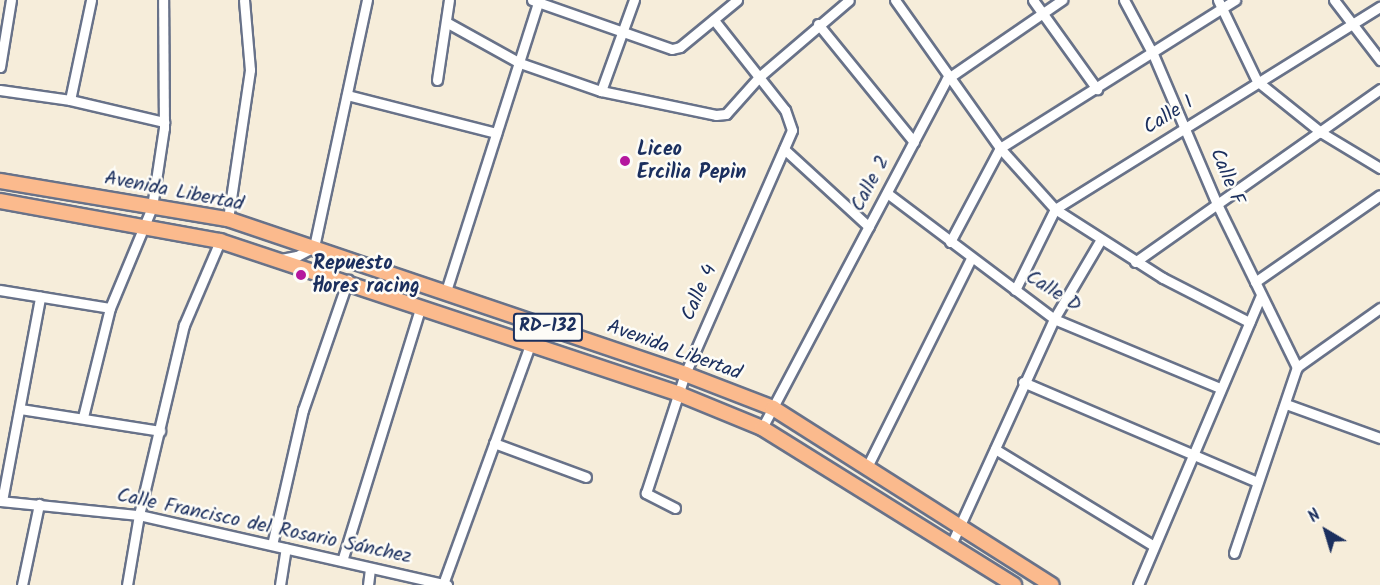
<!DOCTYPE html>
<meta charset="utf-8">
<style>
body{margin:0}
#map{position:relative;width:1380px;height:585px;overflow:hidden;background:#f6edda;font-family:Kalam,sans-serif}
div>[style]{position:absolute}
.roads{filter:drop-shadow(2px 0 #687289) drop-shadow(-2px 0 #687289) drop-shadow(0 2px #687289) drop-shadow(0 -2px #687289)}
.minor>*{height:9px;margin:-4.5px;padding:0 4.5px;transform-origin:4.5px;border-radius:4.5px;background:#fff}
.primary>*{height:14px;margin:-7px;padding:0 7px;transform-origin:7px;border-radius:7px;background:#fbba8d}
.dots>*{width:16px;height:16px;translate:-50% -50%;box-sizing:border-box;border:3px solid #fdfcf7;border-radius:50%}
span{translate:-50% -50%;white-space:nowrap;text-align:center;line-height:1.15;-webkit-text-stroke:5px #fdfcf7;paint-order:stroke}
.shield-label span{padding:2px 4px;background:#fdfcf7;border:2px solid;border-radius:4px;-webkit-text-stroke-width:0}
.shield-label{font-size:18px;color:#1b2f5e;font-weight:700}
.street-label{font-size:20px;color:#1b2f5e}
.poi-label{font-size:20px;color:#1b2f5e;font-weight:700}
.left{translate:0 -50%;text-align:left}
.north{position:absolute;left:1296px;top:501px;width:60px;height:60px;-webkit-text-stroke:4px #fdfcf7;paint-order:stroke;rotate:322deg;font-size:16px;font-weight:700;line-height:24px;text-align:center;color:#1b2f5e}
.north::after{content:'';display:block;margin:auto;width:21px;height:27px;background:#1b2f5e;clip-path:polygon(50% 0,100% 100%,50% 72%,0 100%)}
</style>
<div id="map">
<div class="roads">
<div class="minor">
<div style="left:532px;top:0;width:148px;rotate:19.3deg"></div>
<div style="left:672px;top:49px;width:8px;rotate:-14deg"></div>
<div style="left:680px;top:47px;width:74px;rotate:-39.5deg"></div>
<div style="left:895px;top:0;width:181px;rotate:54.6deg"></div>
<div style="left:1000px;top:148px;width:82px;rotate:48deg"></div>
<div style="left:1055px;top:209px;width:128px;rotate:32.6deg"></div>
<div style="left:1163px;top:278px;width:97px;rotate:27.1deg"></div>
<div style="left:1033px;top:0;width:110px;rotate:54.3deg"></div>
<div style="left:1124px;top:0;width:61px;rotate:61.8deg"></div>
<div style="left:1153px;top:54px;width:163px;rotate:66.9deg"></div>
<div style="left:1217px;top:204px;width:182px;rotate:63.9deg"></div>
<div style="left:1218px;top:0;width:90px;rotate:64.3deg"></div>
<div style="left:1257px;top:81px;width:83px;rotate:38.7deg"></div>
<div style="left:1322px;top:133px;width:68px;rotate:31.1deg"></div>
<div style="left:1334px;top:0;width:76px;rotate:52.5deg"></div>
<div style="left:446px;top:22px;width:85px;rotate:29deg"></div>
<div style="left:520px;top:63px;width:86px;rotate:19.1deg"></div>
<div style="left:601px;top:91px;width:117px;rotate:11.8deg"></div>
<div style="left:716px;top:115px;width:10px;rotate:-6deg"></div>
<div style="left:726px;top:114px;width:50px;rotate:-48.3deg"></div>
<div style="left:759px;top:77px;width:118px;rotate:-40.5deg"></div>
<div style="left:818px;top:24px;width:152px;rotate:50.9deg"></div>
<div style="left:0;top:67px;width:68px;rotate:-80.7deg"></div>
<div style="left:437px;top:80px;width:81px;rotate:-81.5deg"></div>
<div style="left:0;top:90px;width:71px;rotate:8.1deg"></div>
<div style="left:70px;top:100px;width:97px;rotate:13.2deg"></div>
<div style="left:601px;top:91px;width:97px;rotate:-70.1deg"></div>
<div style="left:347px;top:95px;width:154px;rotate:14.3deg"></div>
<div style="left:70px;top:100px;width:102px;rotate:-78.1deg"></div>
<div style="left:784px;top:149px;width:115px;rotate:42.5deg"></div>
<div style="left:887px;top:193px;width:209px;rotate:37deg"></div>
<div style="left:1054px;top:319px;width:180px;rotate:22.6deg"></div>
<div style="left:228px;top:219px;width:151px;rotate:-81.6deg"></div>
<div style="left:250px;top:70px;width:70px;rotate:-94.9deg"></div>
<div style="left:950px;top:242px;width:106px;rotate:-62deg"></div>
<div style="left:1000px;top:148px;width:278px;rotate:-32.2deg"></div>
<div style="left:281px;top:259px;width:16px;rotate:-11deg"></div>
<div style="left:297px;top:256px;width:19px;rotate:-28deg"></div>
<div style="left:314px;top:247px;width:253px;rotate:-77.9deg"></div>
<div style="left:1135px;top:262px;width:300px;rotate:-35.2deg"></div>
<div style="left:1255px;top:282px;width:152px;rotate:-34.8deg"></div>
<div style="left:0;top:290px;width:111px;rotate:9.3deg"></div>
<div style="left:1015px;top:290px;width:90px;rotate:-63.7deg"></div>
<div style="left:1055px;top:209px;width:383px;rotate:-31.9deg"></div>
<div style="left:446px;top:291px;width:305px;rotate:-72.3deg"></div>
<div style="left:1023px;top:382px;width:255px;rotate:23.1deg"></div>
<div style="left:1286px;top:404px;width:100px;rotate:19.9deg"></div>
<div style="left:20px;top:409px;width:142px;rotate:8.9deg"></div>
<div style="left:83px;top:417px;width:112px;rotate:-76.1deg"></div>
<div style="left:110px;top:308px;width:109px;rotate:-67.4deg"></div>
<div style="left:152px;top:207px;width:80px;rotate:-81.4deg"></div>
<div style="left:164px;top:128px;width:128px;rotate:-90.4deg"></div>
<div style="left:762px;top:428px;width:395px;rotate:-62.1deg"></div>
<div style="left:947px;top:79px;width:140px;rotate:-34.5deg"></div>
<div style="left:494px;top:443px;width:98px;rotate:20.3deg"></div>
<div style="left:995px;top:449px;width:186px;rotate:31.4deg"></div>
<div style="left:867px;top:467px;width:233px;rotate:-63.5deg"></div>
<div style="left:0;top:501px;width:140px;rotate:5.8deg"></div>
<div style="left:139px;top:515px;width:316px;rotate:12.8deg"></div>
<div style="left:2px;top:501px;width:208px;rotate:-79.4deg"></div>
<div style="left:675px;top:508px;width:33px;rotate:-153deg"></div>
<div style="left:646px;top:493px;width:125px;rotate:-71.9deg"></div>
<div style="left:685px;top:374px;width:266px;rotate:-66.3deg"></div>
<div style="left:792px;top:130px;width:21px;rotate:-109deg"></div>
<div style="left:785px;top:110px;width:115px;rotate:-128.3deg"></div>
<div style="left:272px;top:545px;width:139px;rotate:-77.1deg"></div>
<div style="left:303px;top:410px;width:138px;rotate:-70.9deg"></div>
<div style="left:951px;top:545px;width:248px;rotate:-65.5deg"></div>
<div style="left:1054px;top:319px;width:91px;rotate:-59.5deg"></div>
<div style="left:1234px;top:553px;width:196px;rotate:-71.3deg"></div>
<div style="left:1297px;top:367px;width:102px;rotate:-35.4deg"></div>
<div style="left:342px;top:561px;width:267px;rotate:-72.8deg"></div>
<div style="left:443px;top:584px;width:278px;rotate:-70deg"></div>
<div style="left:22px;top:585px;width:83px;rotate:-78.1deg"></div>
<div style="left:127px;top:585px;width:71px;rotate:-80.3deg"></div>
<div style="left:139px;top:515px;width:195px;rotate:-76.7deg"></div>
<div style="left:184px;top:325px;width:91px;rotate:-66.8deg"></div>
<div style="left:280px;top:585px;width:37px;rotate:-81deg"></div>
<div style="left:368px;top:585px;width:17px;rotate:-83deg"></div>
<div style="left:1138px;top:585px;width:315px;rotate:-67deg"></div>
</div>
<div class="primary">
<div style="left:0;top:181px;width:231px;rotate:9.5deg"></div>
<div style="left:228px;top:219px;width:483px;rotate:18.7deg"></div>
<div style="left:685px;top:374px;width:94px;rotate:21.1deg"></div>
<div style="left:773px;top:408px;width:330px;rotate:32.4deg"></div>
<div style="left:0;top:201px;width:224px;rotate:10.3deg"></div>
<div style="left:220px;top:241px;width:484px;rotate:18.4deg"></div>
<div style="left:679px;top:394px;width:90px;rotate:22.3deg"></div>
<div style="left:762px;top:428px;width:297px;rotate:31.9deg"></div>
</div>
</div>
<div class="dots">
<div style="left:625px;top:161px;background:#b5179e"></div>
<div style="left:301px;top:275px;background:#b5179e"></div>
</div>
<div class="shield-label">
<span style="left:548px;top:327px">RD-132</span>
</div>
<div class="street-label">
<span style="left:1169px;top:116px;rotate:-32deg">Calle I</span>
<span style="left:1226px;top:177px;rotate:67deg">Calle F</span>
<span style="left:871px;top:184px;rotate:-62deg">Calle 2</span>
<span style="left:174px;top:192px;rotate:11deg">Avenida Libertad</span>
<span style="left:1053px;top:292px;rotate:32deg">Calle D</span>
<span style="left:700px;top:293px;rotate:-66deg">Calle 4</span>
<span style="left:674px;top:351px;rotate:20deg">Avenida Libertad</span>
<span style="left:264px;top:527px;rotate:12deg">Calle Francisco del Rosario Sánchez</span>
</div>
<div class="poi-label">
<span class="left" style="left:637px;top:162px">Liceo<br>Ercilia Pepin</span>
<span class="left" style="left:313px;top:276px">Repuesto<br>flores racing</span>
</div>
<div class="north">N</div>
</div>
